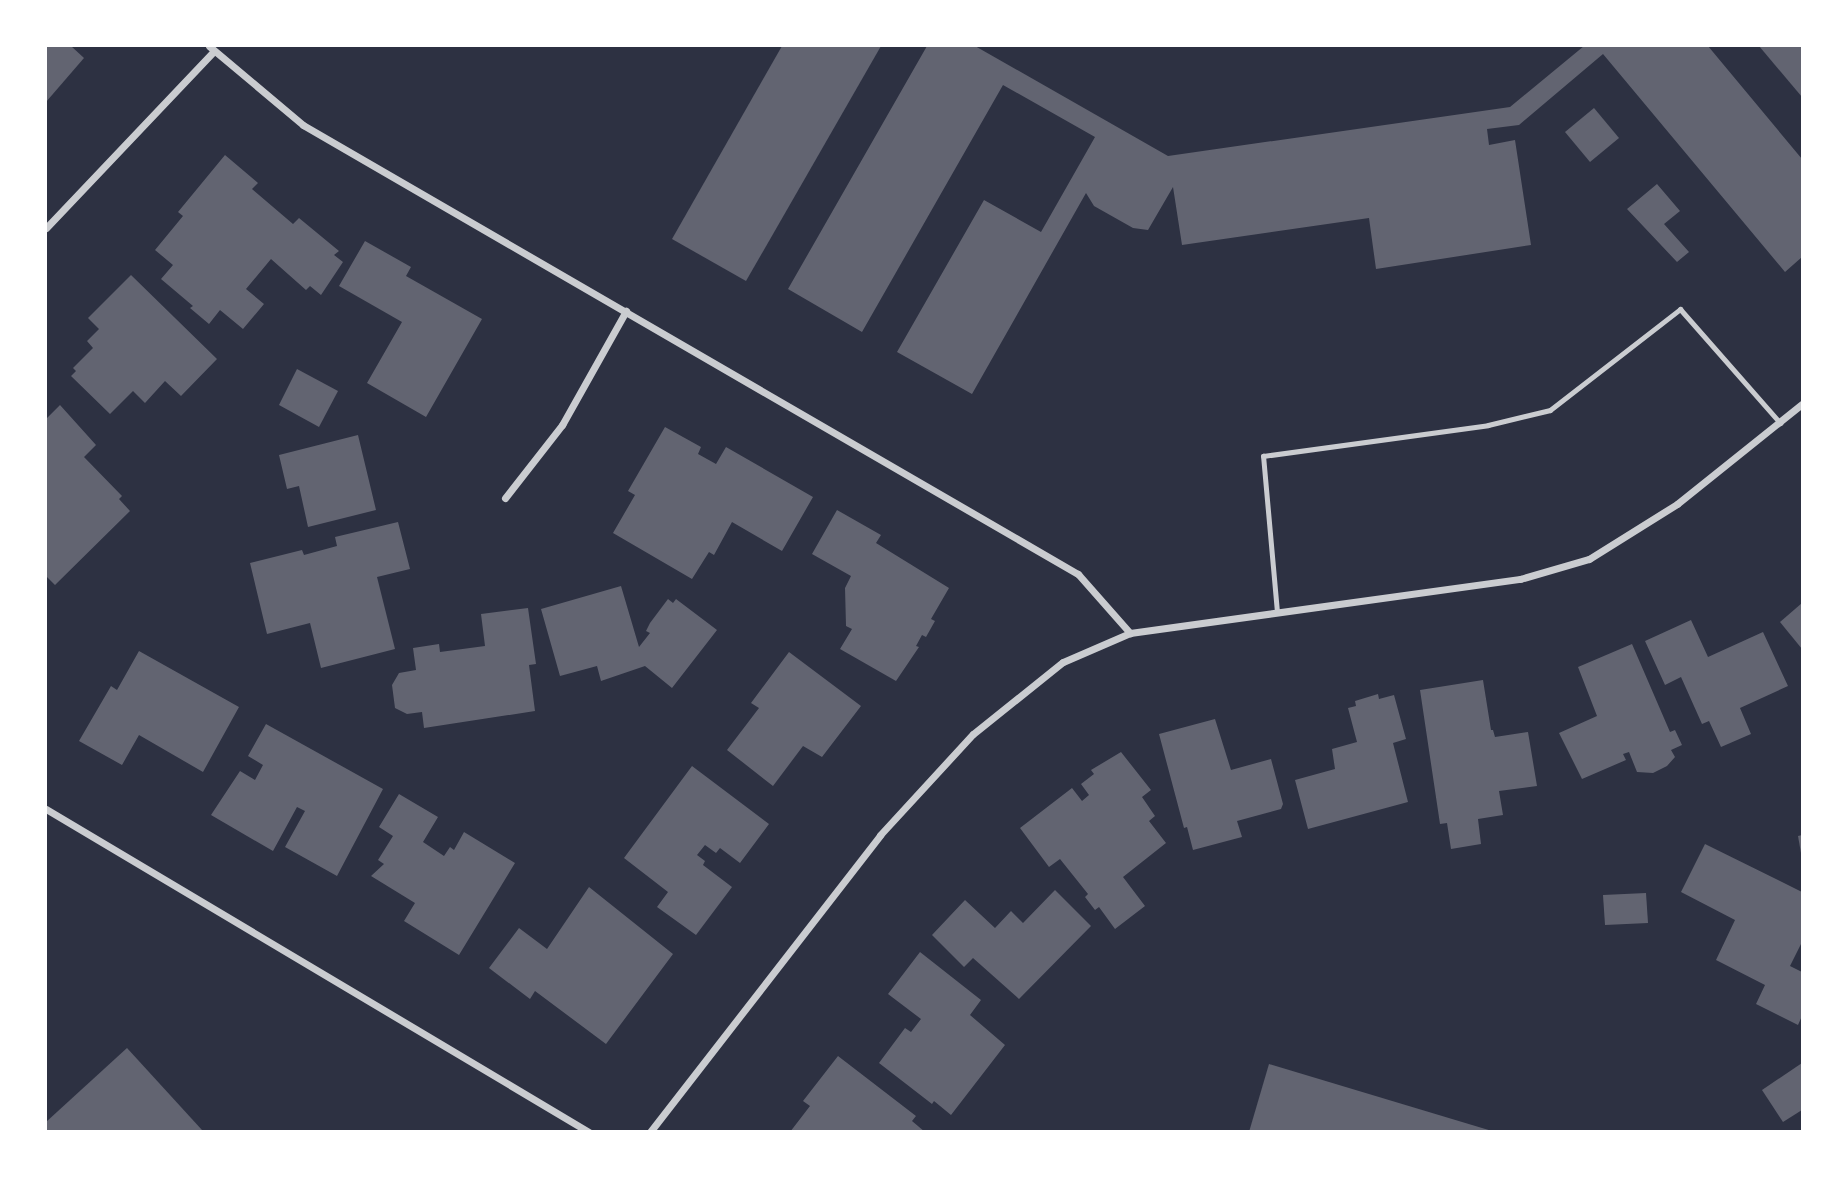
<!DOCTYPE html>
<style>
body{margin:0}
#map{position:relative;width:1848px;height:1177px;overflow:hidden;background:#2d3142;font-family:Commissioner,sans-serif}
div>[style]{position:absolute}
.building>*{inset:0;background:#626471}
.service>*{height:5px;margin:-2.5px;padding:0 2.5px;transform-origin:2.5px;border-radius:2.5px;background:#caccd0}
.minor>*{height:7px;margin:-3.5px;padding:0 3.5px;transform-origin:3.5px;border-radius:3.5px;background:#caccd0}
span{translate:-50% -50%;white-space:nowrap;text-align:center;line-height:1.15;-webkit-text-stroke:7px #fff;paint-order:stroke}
.frame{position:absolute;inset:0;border:47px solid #fff;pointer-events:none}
</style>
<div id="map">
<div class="building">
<div style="clip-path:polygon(46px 46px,71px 46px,84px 58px,46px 102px)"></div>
<div style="clip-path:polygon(782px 46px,881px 46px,746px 281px,672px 239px)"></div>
<div style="clip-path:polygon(927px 46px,975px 46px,1168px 156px,1510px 107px,1584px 46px,1708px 46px,1802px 159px,1802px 257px,1785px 272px,1603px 54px,1519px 125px,1487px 129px,1489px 145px,1515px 140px,1531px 245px,1376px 269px,1369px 218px,1182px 245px,1173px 187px,1148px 230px,1133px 228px,1094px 206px,1086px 193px,972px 394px,897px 352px,984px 200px,1041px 232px,1095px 137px,1003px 85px,862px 332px,788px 289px)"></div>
<div style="clip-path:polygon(1759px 46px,1802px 46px,1802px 97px)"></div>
<div style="clip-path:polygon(1594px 108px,1619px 138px,1590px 162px,1565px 132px)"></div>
<div style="clip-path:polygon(225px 155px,258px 183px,252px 189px,293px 224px,299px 218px,339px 251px,334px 255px,343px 262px,321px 295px,310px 286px,306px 290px,271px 259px,246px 289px,264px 304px,243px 329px,220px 310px,209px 324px,190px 308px,193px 306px,161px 279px,173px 265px,155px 250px,183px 216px,178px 212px)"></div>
<div style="clip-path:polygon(1657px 184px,1680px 211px,1664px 224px,1689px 252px,1677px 262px,1627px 209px)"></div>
<div style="clip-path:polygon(365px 241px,411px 267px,406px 276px,482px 319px,426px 417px,367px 383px,402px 322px,339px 286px)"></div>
<div style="clip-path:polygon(131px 275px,217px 359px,181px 396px,165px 381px,145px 403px,133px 391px,110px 414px,71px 376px,76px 371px,73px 368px,93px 348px,87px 341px,99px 329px,88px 318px)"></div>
<div style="clip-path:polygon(297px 369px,338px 391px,319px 427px,279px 405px)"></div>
<div style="clip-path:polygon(60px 405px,96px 445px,84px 457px,122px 496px,119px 499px,130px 511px,55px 585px,46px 576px,46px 419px)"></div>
<div style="clip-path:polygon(665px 427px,701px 447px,698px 454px,716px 464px,726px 447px,813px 497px,782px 551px,732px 522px,714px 555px,709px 552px,692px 579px,613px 533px,635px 495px,628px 491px)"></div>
<div style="clip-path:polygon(358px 435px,376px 510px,308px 527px,299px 486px,287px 489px,279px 455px)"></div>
<div style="clip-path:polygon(837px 510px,881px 535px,876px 543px,949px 588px,931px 619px,935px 621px,926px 637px,922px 635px,916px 646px,919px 647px,896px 681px,840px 649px,852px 629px,846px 626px,845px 588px,851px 576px,812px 554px)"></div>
<div style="clip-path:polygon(398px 522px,410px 569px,377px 577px,395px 649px,321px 668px,310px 623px,267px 634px,250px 563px,302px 550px,304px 555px,337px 546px,335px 537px)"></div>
<div style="clip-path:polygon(621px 586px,639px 647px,650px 633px,646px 631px,650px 623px,668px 599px,673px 603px,676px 599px,717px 630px,672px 688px,645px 666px,601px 681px,597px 666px,560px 676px,541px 609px)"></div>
<div style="clip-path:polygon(1802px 603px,1802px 649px,1780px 622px)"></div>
<div style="clip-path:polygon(528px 608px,536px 664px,529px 665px,535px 711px,424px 728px,422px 712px,407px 714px,395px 708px,392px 685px,399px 673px,416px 670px,413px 648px,439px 644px,440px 652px,485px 646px,481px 614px)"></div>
<div style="clip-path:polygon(1691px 620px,1708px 657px,1763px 632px,1788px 686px,1740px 708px,1751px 734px,1721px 747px,1709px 721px,1702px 724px,1681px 677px,1665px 685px,1645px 641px)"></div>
<div style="clip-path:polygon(1632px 644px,1670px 732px,1675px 730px,1682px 745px,1671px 750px,1675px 757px,1667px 766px,1653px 773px,1637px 772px,1629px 752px,1623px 754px,1626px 760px,1582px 779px,1559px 733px,1597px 716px,1578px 667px)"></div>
<div style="clip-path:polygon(139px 651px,239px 707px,203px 772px,139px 735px,122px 765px,79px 741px,111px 686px,117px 690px)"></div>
<div style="clip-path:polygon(789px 652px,861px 706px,822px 757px,803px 746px,773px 786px,727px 750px,759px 708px,751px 703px)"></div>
<div style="clip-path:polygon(1483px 680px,1491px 730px,1493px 730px,1495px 737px,1528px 732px,1537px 786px,1499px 791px,1503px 815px,1478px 819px,1481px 844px,1451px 849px,1447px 823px,1440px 824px,1420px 690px)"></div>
<div style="clip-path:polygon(1378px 694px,1379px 699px,1394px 695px,1406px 739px,1393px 743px,1408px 802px,1308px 829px,1295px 780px,1335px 769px,1332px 749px,1357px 742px,1348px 708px,1356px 706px,1355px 701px)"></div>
<div style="clip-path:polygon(1215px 719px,1231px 770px,1271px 759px,1283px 804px,1281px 809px,1237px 821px,1242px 837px,1193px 850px,1187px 827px,1184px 828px,1159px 734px)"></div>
<div style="clip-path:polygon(266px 724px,383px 789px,337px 876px,285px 847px,305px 811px,297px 807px,273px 851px,211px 815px,240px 771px,255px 780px,263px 765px,248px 756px)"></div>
<div style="clip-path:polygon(1121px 752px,1151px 790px,1142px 797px,1155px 816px,1149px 821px,1166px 843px,1123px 877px,1145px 906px,1115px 929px,1099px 907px,1095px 910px,1085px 897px,1088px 894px,1060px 859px,1049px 867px,1020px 828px,1072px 788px,1082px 801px,1089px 795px,1081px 784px,1094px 774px,1091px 770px)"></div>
<div style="clip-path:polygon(692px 766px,769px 824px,740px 863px,720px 848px,716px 853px,705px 845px,697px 855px,705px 861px,703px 865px,732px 887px,696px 935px,657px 907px,668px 892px,624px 858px)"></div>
<div style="clip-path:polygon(399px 794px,438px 817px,423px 842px,444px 856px,450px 847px,454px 850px,464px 832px,515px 863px,459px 955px,404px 921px,415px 903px,371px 876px,384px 864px,378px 860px,393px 836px,379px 827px)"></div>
<div style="clip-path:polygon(1802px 835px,1802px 853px,1801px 853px,1798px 836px)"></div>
<div style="clip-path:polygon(1705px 844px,1802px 892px,1802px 942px,1790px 966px,1802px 972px,1802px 1016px,1798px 1025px,1756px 1004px,1765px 985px,1716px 960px,1735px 920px,1681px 892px)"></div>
<div style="clip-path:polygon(589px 887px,673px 954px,606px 1044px,535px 991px,530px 999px,489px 968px,519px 928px,547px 949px)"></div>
<div style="clip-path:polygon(1055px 890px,1091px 926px,1019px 999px,973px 958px,964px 967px,932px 935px,965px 900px,995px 928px,1011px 911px,1023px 923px)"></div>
<div style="clip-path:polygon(1646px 893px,1648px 923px,1605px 925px,1603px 895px)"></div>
<div style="clip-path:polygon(920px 952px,981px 1000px,970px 1015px,1005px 1045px,951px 1115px,934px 1101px,932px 1104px,879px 1063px,905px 1028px,911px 1032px,921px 1019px,888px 994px)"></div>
<div style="clip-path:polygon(127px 1048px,202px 1130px,46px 1132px,46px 1122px)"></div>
<div style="clip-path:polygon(838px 1056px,916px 1116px,912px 1121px,925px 1132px,790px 1132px,810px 1106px,803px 1101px)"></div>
<div style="clip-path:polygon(1802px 1063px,1802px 1110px,1783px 1122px,1762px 1090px)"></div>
<div style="clip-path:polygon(1269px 1064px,1492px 1131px,1492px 1132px,1249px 1132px)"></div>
</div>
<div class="service">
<div style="left:1277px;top:612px;width:157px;rotate:-95.1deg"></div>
<div style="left:1263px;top:456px;width:227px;rotate:-7.8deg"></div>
<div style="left:1488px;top:425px;width:64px;rotate:-13.6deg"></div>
<div style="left:1550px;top:410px;width:165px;rotate:-37.8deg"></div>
<div style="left:1680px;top:309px;width:152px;rotate:48.7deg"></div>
</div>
<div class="minor">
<div style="left:209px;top:46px;width:123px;rotate:40deg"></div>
<div style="left:303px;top:125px;width:896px;rotate:30.09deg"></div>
<div style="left:1078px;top:574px;width:79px;rotate:48.6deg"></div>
<div style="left:46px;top:228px;width:244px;rotate:-46.5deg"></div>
<div style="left:505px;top:498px;width:93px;rotate:-52deg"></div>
<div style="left:562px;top:425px;width:131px;rotate:-60.7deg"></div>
<div style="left:46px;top:809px;width:632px;rotate:30.75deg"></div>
<div style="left:650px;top:1132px;width:376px;rotate:-52.2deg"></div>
<div style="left:880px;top:835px;width:137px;rotate:-47.4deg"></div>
<div style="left:973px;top:734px;width:115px;rotate:-38.7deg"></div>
<div style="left:1063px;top:662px;width:73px;rotate:-23.4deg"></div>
<div style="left:1130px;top:633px;width:394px;rotate:-7.9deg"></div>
<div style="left:1520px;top:579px;width:72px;rotate:-16.2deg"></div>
<div style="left:1589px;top:559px;width:104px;rotate:-32deg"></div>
<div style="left:1677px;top:504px;width:160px;rotate:-38.7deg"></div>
</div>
<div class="frame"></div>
</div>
